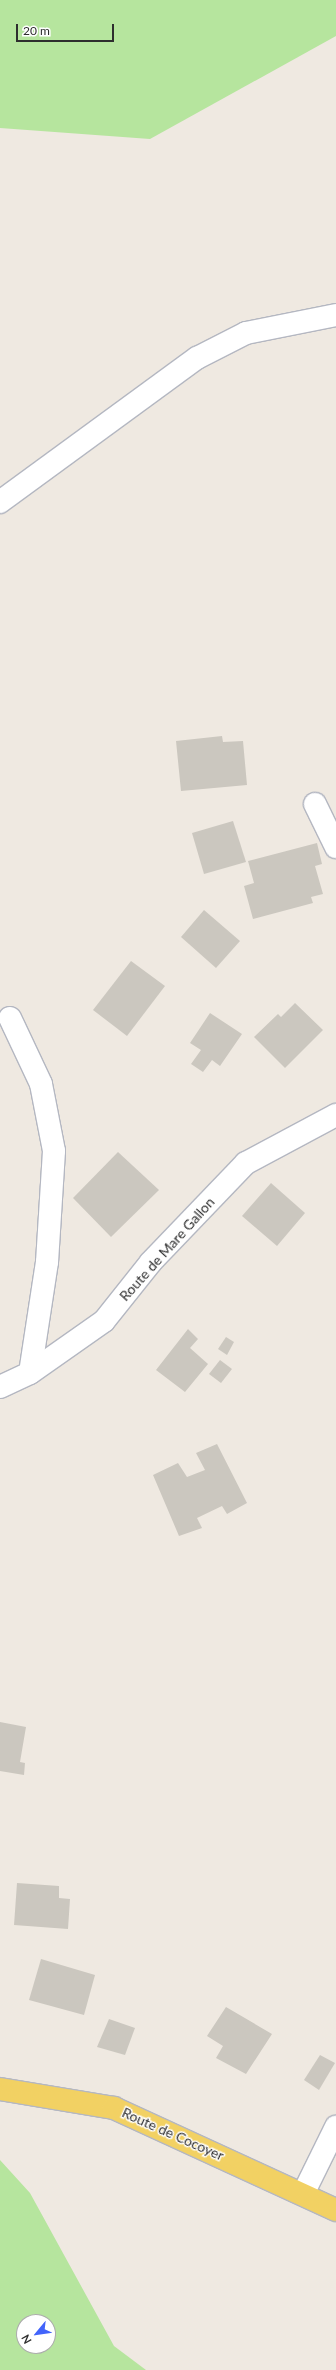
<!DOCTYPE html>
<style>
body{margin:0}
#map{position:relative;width:336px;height:2370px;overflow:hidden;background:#efe9e1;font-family:Lato,sans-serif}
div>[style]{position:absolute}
.green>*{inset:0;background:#b6e59e}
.building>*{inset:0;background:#cbc7bf}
.roads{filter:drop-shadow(1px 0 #b4b7c1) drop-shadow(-1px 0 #b4b7c1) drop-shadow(0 1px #b4b7c1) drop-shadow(0 -1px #b4b7c1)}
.minor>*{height:22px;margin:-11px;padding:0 11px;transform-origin:11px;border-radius:11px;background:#fff}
.major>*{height:22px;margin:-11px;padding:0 11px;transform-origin:11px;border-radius:11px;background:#f2d163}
span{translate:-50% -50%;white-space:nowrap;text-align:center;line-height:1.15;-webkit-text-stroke:3px #fff;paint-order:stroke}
.street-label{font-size:14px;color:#2e2e2e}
.north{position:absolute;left:16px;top:2314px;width:40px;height:40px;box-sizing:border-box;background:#fff;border:1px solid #ababab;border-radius:50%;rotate:241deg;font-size:11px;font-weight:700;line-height:16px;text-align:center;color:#2e2e2e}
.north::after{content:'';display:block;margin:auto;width:14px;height:18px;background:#4264fb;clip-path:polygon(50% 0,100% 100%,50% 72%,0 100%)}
.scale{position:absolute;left:16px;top:24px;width:98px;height:18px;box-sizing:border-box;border:2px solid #2e2e2e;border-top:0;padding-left:5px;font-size:12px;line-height:14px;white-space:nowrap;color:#2e2e2e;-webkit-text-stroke:3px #fff;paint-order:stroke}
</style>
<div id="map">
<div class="green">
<div style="clip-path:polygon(0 0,336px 0,336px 36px,150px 139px,0 128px)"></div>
<div style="clip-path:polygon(evenodd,0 2160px,30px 2193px,114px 2346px,146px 2370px,0 2370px,0 2160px,24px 2322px,48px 2322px,48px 2346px,24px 2346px,24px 2322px)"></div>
</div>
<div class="building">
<div style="clip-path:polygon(222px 736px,223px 742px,243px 741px,247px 785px,181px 791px,176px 741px)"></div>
<div style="clip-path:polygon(233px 821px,246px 862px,204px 874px,192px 833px)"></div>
<div style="clip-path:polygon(317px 843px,322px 864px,315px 866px,323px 894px,311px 897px,313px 903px,253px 919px,244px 886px,254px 883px,248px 861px)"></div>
<div style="clip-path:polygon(204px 910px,240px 941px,216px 968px,181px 937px)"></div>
<div style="clip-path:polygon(131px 961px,165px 986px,127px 1036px,93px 1010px)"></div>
<div style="clip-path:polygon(295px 1003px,323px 1030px,285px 1068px,254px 1037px,278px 1014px,281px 1017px)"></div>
<div style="clip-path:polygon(210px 1013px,242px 1034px,220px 1066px,212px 1060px,203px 1072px,191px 1064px,201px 1050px,190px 1043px)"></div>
<div style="clip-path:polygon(118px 1152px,159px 1190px,111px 1237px,73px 1198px)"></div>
<div style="clip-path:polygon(271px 1183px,305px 1213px,277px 1246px,242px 1216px)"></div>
<div style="clip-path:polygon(188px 1329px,198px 1339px,190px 1348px,208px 1364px,185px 1392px,156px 1370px)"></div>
<div style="clip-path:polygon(226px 1337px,234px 1342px,227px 1355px,218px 1349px)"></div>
<div style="clip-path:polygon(220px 1360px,232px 1369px,221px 1383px,209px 1374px)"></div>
<div style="clip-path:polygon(217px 1444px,247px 1503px,227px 1514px,222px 1506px,197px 1518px,202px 1528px,179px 1536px,153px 1475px,178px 1463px,187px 1477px,205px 1470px,196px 1453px)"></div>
<div style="clip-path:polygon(0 1722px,26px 1727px,20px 1762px,25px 1763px,24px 1775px,0 1771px)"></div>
<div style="clip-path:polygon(17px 1883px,59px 1886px,59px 1898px,70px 1899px,68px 1929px,14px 1925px)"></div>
<div style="clip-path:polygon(41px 1959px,95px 1975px,84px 2015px,29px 2000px)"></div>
<div style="clip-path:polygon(226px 2007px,272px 2034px,246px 2074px,216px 2058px,223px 2046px,207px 2036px)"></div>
<div style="clip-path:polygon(109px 2019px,135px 2028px,125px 2055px,97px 2047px)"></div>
<div style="clip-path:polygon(320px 2055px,335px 2063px,319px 2090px,304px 2080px)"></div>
</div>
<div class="roads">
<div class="minor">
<div style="left:0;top:502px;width:244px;rotate:-36.2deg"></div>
<div style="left:197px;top:358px;width:55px;rotate:-27deg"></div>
<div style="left:246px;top:333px;width:92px;rotate:-11.3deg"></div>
<div style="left:315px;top:804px;width:48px;rotate:64deg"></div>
<div style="left:10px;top:1018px;width:73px;rotate:64.8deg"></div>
<div style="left:41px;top:1084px;width:68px;rotate:79deg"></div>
<div style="left:54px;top:1151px;width:111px;rotate:93.6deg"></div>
<div style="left:47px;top:1262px;width:112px;rotate:98.7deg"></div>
<div style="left:0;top:1387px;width:33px;rotate:-25deg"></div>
<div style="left:30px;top:1373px;width:90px;rotate:-35.1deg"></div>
<div style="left:104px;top:1321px;width:75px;rotate:-51.5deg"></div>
<div style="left:151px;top:1262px;width:137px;rotate:-46.2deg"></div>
<div style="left:246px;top:1163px;width:102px;rotate:-28.1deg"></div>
<div style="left:303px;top:2194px;width:75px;rotate:-63.8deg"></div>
</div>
<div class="major">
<div style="left:0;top:2089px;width:116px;rotate:9.5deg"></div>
<div style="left:114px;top:2108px;width:244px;rotate:24.7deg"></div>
</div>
</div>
<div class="street-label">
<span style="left:167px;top:1249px;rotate:-48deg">Route de Mare Gallon</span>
<span style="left:173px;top:2134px;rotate:24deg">Route de Cocoyer</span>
</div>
<div class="north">N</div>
<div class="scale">20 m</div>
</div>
